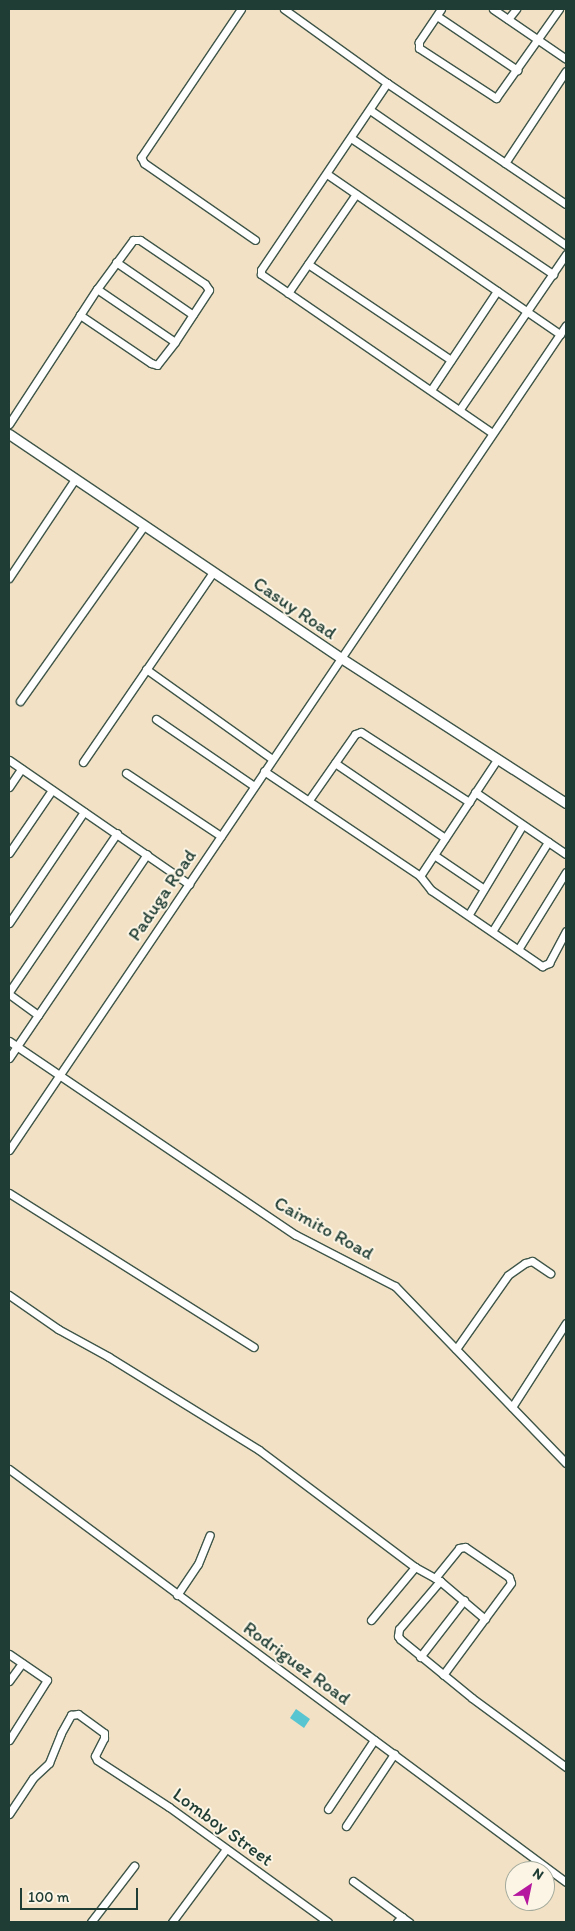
<!DOCTYPE html>
<style>
body{margin:0}
#map{position:relative;width:575px;height:1931px;overflow:hidden;background:#f2e1c4;font-family:Itim,sans-serif}
div>[style]{position:absolute}
.water>*{inset:0;background:#58c5d1}
.roads{filter:drop-shadow(1px 0 #3f564a) drop-shadow(-1px 0 #3f564a) drop-shadow(0 1px #3f564a) drop-shadow(0 -1px #3f564a)}
.minor>*{height:7px;margin:-3.5px;padding:0 3.5px;transform-origin:3.5px;border-radius:3.5px;background:#fff}
.tertiary>*{height:9px;margin:-4.5px;padding:0 4.5px;transform-origin:4.5px;border-radius:4.5px;background:#fff}
span{translate:-50% -50%;white-space:nowrap;text-align:center;line-height:1.15;-webkit-text-stroke:4px #fcf5e5;paint-order:stroke}
.street-label{font-size:19px;color:#1f3d34}
.frame{position:absolute;inset:0;border:10px solid #1f3d34;pointer-events:none}
.north{position:absolute;left:505px;top:1861px;width:50px;height:50px;box-sizing:border-box;background:#fcf5e5;border:1px solid #a4ab9e;border-radius:50%;rotate:34deg;font-size:14px;font-weight:700;line-height:20px;text-align:center;color:#1f3d34}
.north::after{content:'';display:block;margin:auto;width:18px;height:22px;background:#b5179e;clip-path:polygon(50% 0,100% 100%,50% 72%,0 100%)}
.scale{position:absolute;left:20px;top:1888px;width:118px;height:22px;box-sizing:border-box;border:2px solid #1f3d34;border-top:0;padding-left:6px;font-size:15px;line-height:18px;white-space:nowrap;color:#1f3d34;-webkit-text-stroke:4px #fcf5e5;paint-order:stroke}
</style>
<div id="map">
<div class="water">
<div style="clip-path:polygon(296px 1709px,310px 1719px,304px 1728px,290px 1718px)"></div>
</div>
<div class="roads">
<div class="minor">
<div style="left:241px;top:9px;width:179px;rotate:124deg"></div>
<div style="left:141px;top:157px;width:7px;rotate:63deg"></div>
<div style="left:144px;top:163px;width:135px;rotate:34.7deg"></div>
<div style="left:284px;top:9px;width:127px;rotate:35.7deg"></div>
<div style="left:387px;top:83px;width:216px;rotate:34.1deg"></div>
<div style="left:441px;top:9px;width:40px;rotate:124deg"></div>
<div style="left:419px;top:42px;width:6px;rotate:90deg"></div>
<div style="left:419px;top:48px;width:92px;rotate:33deg"></div>
<div style="left:496px;top:98px;width:109px;rotate:-54.7deg"></div>
<div style="left:493px;top:9px;width:88px;rotate:34.4deg"></div>
<div style="left:437px;top:16px;width:97px;rotate:34deg"></div>
<div style="left:508px;top:19px;width:13px;rotate:-51deg"></div>
<div style="left:387px;top:83px;width:225px;rotate:124deg"></div>
<div style="left:261px;top:270px;width:4px;rotate:90deg"></div>
<div style="left:261px;top:274px;width:280px;rotate:34.5deg"></div>
<div style="left:370px;top:110px;width:238px;rotate:34.6deg"></div>
<div style="left:351px;top:138px;width:244px;rotate:34deg"></div>
<div style="left:505px;top:163px;width:110px;rotate:-56.5deg"></div>
<div style="left:327px;top:174px;width:283px;rotate:34.5deg"></div>
<div style="left:116px;top:262px;width:93px;rotate:34.5deg"></div>
<div style="left:308px;top:264px;width:172px;rotate:33.9deg"></div>
<div style="left:97px;top:289px;width:94px;rotate:34.2deg"></div>
<div style="left:288px;top:293px;width:120px;rotate:-55.5deg"></div>
<div style="left:431px;top:390px;width:119px;rotate:-56.3deg"></div>
<div style="left:460px;top:409px;width:188px;rotate:-55.6deg"></div>
<div style="left:9px;top:424px;width:130px;rotate:-56.9deg"></div>
<div style="left:80px;top:315px;width:31px;rotate:-57deg"></div>
<div style="left:97px;top:289px;width:61px;rotate:-53.7deg"></div>
<div style="left:133px;top:240px;width:7px"></div>
<div style="left:140px;top:240px;width:78px;rotate:34.1deg"></div>
<div style="left:205px;top:284px;width:7px;rotate:56deg"></div>
<div style="left:209px;top:290px;width:62px;rotate:123.2deg"></div>
<div style="left:175px;top:342px;width:29px;rotate:128deg"></div>
<div style="left:157px;top:365px;width:6px;rotate:-162deg"></div>
<div style="left:151px;top:363px;width:86px;rotate:-145.9deg"></div>
<div style="left:9px;top:578px;width:119px;rotate:-56.3deg"></div>
<div style="left:146px;top:669px;width:155px;rotate:35.5deg"></div>
<div style="left:20px;top:701px;width:214px;rotate:-54.7deg"></div>
<div style="left:156px;top:719px;width:119px;rotate:34.4deg"></div>
<div style="left:9px;top:760px;width:219px;rotate:34.6deg"></div>
<div style="left:83px;top:762px;width:230px;rotate:-55.6deg"></div>
<div style="left:335px;top:763px;width:133px;rotate:34.3deg"></div>
<div style="left:264px;top:771px;width:188px;rotate:33.9deg"></div>
<div style="left:420px;top:876px;width:18px;rotate:52deg"></div>
<div style="left:431px;top:890px;width:135px;rotate:34.4deg"></div>
<div style="left:542px;top:966px;width:8px;rotate:-23deg"></div>
<div style="left:549px;top:963px;width:36px;rotate:-62deg"></div>
<div style="left:126px;top:773px;width:114px;rotate:33.6deg"></div>
<div style="left:9px;top:787px;width:22px;rotate:-56deg"></div>
<div style="left:475px;top:792px;width:110px;rotate:34.3deg"></div>
<div style="left:309px;top:800px;width:80px;rotate:-55.1deg"></div>
<div style="left:355px;top:734px;width:6px;rotate:-18deg"></div>
<div style="left:361px;top:732px;width:129px;rotate:32.9deg"></div>
<div style="left:9px;top:853px;width:76px;rotate:-55.7deg"></div>
<div style="left:434px;top:855px;width:60px;rotate:34.2deg"></div>
<div style="left:420px;top:876px;width:141px;rotate:-56.5deg"></div>
<div style="left:469px;top:914px;width:103px;rotate:-58.9deg"></div>
<div style="left:9px;top:923px;width:134px;rotate:-56deg"></div>
<div style="left:493px;top:930px;width:104px;rotate:-58deg"></div>
<div style="left:519px;top:948px;width:89px;rotate:-58.3deg"></div>
<div style="left:9px;top:992px;width:192px;rotate:-55.8deg"></div>
<div style="left:9px;top:994px;width:36px;rotate:36deg"></div>
<div style="left:9px;top:1041px;width:346px;rotate:34.1deg"></div>
<div style="left:296px;top:1235px;width:111px;rotate:27.3deg"></div>
<div style="left:395px;top:1286px;width:246px;rotate:46deg"></div>
<div style="left:9px;top:1058px;width:246px;rotate:-55.9deg"></div>
<div style="left:9px;top:1150px;width:995px;rotate:-55.97deg"></div>
<div style="left:9px;top:1193px;width:289px;rotate:32.2deg"></div>
<div style="left:9px;top:1295px;width:60px;rotate:34.8deg"></div>
<div style="left:58px;top:1329px;width:58px;rotate:28.8deg"></div>
<div style="left:109px;top:1357px;width:176px;rotate:31.8deg"></div>
<div style="left:259px;top:1450px;width:195px;rotate:36.9deg"></div>
<div style="left:415px;top:1567px;width:29px;rotate:29deg"></div>
<div style="left:440px;top:1581px;width:59px;rotate:40.2deg"></div>
<div style="left:456px;top:1349px;width:90px;rotate:-54.9deg"></div>
<div style="left:508px;top:1275px;width:21px;rotate:-35deg"></div>
<div style="left:525px;top:1263px;width:7px;rotate:-16deg"></div>
<div style="left:532px;top:1261px;width:22px;rotate:34deg"></div>
<div style="left:512px;top:1407px;width:100px;rotate:-57.3deg"></div>
<div style="left:9px;top:1469px;width:693px;rotate:36.56deg"></div>
<div style="left:435px;top:1578px;width:38px;rotate:-51deg"></div>
<div style="left:459px;top:1548px;width:6px;rotate:-9deg"></div>
<div style="left:465px;top:1547px;width:53px;rotate:34.3deg"></div>
<div style="left:509px;top:1577px;width:6px;rotate:72deg"></div>
<div style="left:511px;top:1583px;width:114px;rotate:126.5deg"></div>
<div style="left:440px;top:1581px;width:63px;rotate:130.5deg"></div>
<div style="left:399px;top:1629px;width:7px;rotate:98deg"></div>
<div style="left:398px;top:1636px;width:4px;rotate:56deg"></div>
<div style="left:400px;top:1639px;width:93px;rotate:39.3deg"></div>
<div style="left:472px;top:1698px;width:117px;rotate:36.3deg"></div>
<div style="left:177px;top:1595px;width:37px;rotate:-56deg"></div>
<div style="left:198px;top:1564px;width:31px;rotate:-68deg"></div>
<div style="left:371px;top:1620px;width:69px;rotate:-50.3deg"></div>
<div style="left:9px;top:1654px;width:46px;rotate:34.4deg"></div>
<div style="left:47px;top:1680px;width:71px;rotate:122.3deg"></div>
<div style="left:420px;top:1657px;width:72px;rotate:-52.3deg"></div>
<div style="left:9px;top:1681px;width:22px;rotate:-54deg"></div>
<div style="left:328px;top:1809px;width:83px;rotate:-56.3deg"></div>
<div style="left:9px;top:1814px;width:43px;rotate:-56.3deg"></div>
<div style="left:33px;top:1778px;width:22px;rotate:-43deg"></div>
<div style="left:49px;top:1763px;width:32px;rotate:-68deg"></div>
<div style="left:61px;top:1733px;width:21px;rotate:-61deg"></div>
<div style="left:71px;top:1715px;width:7px;rotate:-8deg"></div>
<div style="left:78px;top:1714px;width:32px;rotate:36deg"></div>
<div style="left:104px;top:1733px;width:5px;rotate:90deg"></div>
<div style="left:104px;top:1738px;width:20px;rotate:117deg"></div>
<div style="left:95px;top:1756px;width:4px;rotate:63deg"></div>
<div style="left:97px;top:1760px;width:86px;rotate:33.1deg"></div>
<div style="left:169px;top:1807px;width:196px;rotate:35.9deg"></div>
<div style="left:346px;top:1826px;width:87px;rotate:-56.3deg"></div>
<div style="left:353px;top:1881px;width:61px;rotate:36.3deg"></div>
<div style="left:91px;top:1922px;width:71px;rotate:-52.5deg"></div>
<div style="left:172px;top:1922px;width:91px;rotate:-53.5deg"></div>
<div style="left:397px;top:1922px;width:7px;rotate:-45deg"></div>
<div style="left:402px;top:1917px;width:9px;rotate:36deg"></div>
</div>
<div class="tertiary">
<div style="left:9px;top:434px;width:400px;rotate:34deg"></div>
<div style="left:341px;top:658px;width:268px;rotate:32.8deg"></div>
</div>
</div>
<div class="street-label">
<span style="left:295px;top:608px;rotate:34deg">Casuy Road</span>
<span style="left:162px;top:895px;rotate:-56deg">Paduga Road</span>
<span style="left:324px;top:1228px;rotate:29deg">Caimito Road</span>
<span style="left:297px;top:1663px;rotate:36deg">Rodriguez Road</span>
<span style="left:223px;top:1827px;rotate:36deg">Lomboy Street</span>
</div>
<div class="frame"></div>
<div class="north">N</div>
<div class="scale">100 m</div>
</div>
